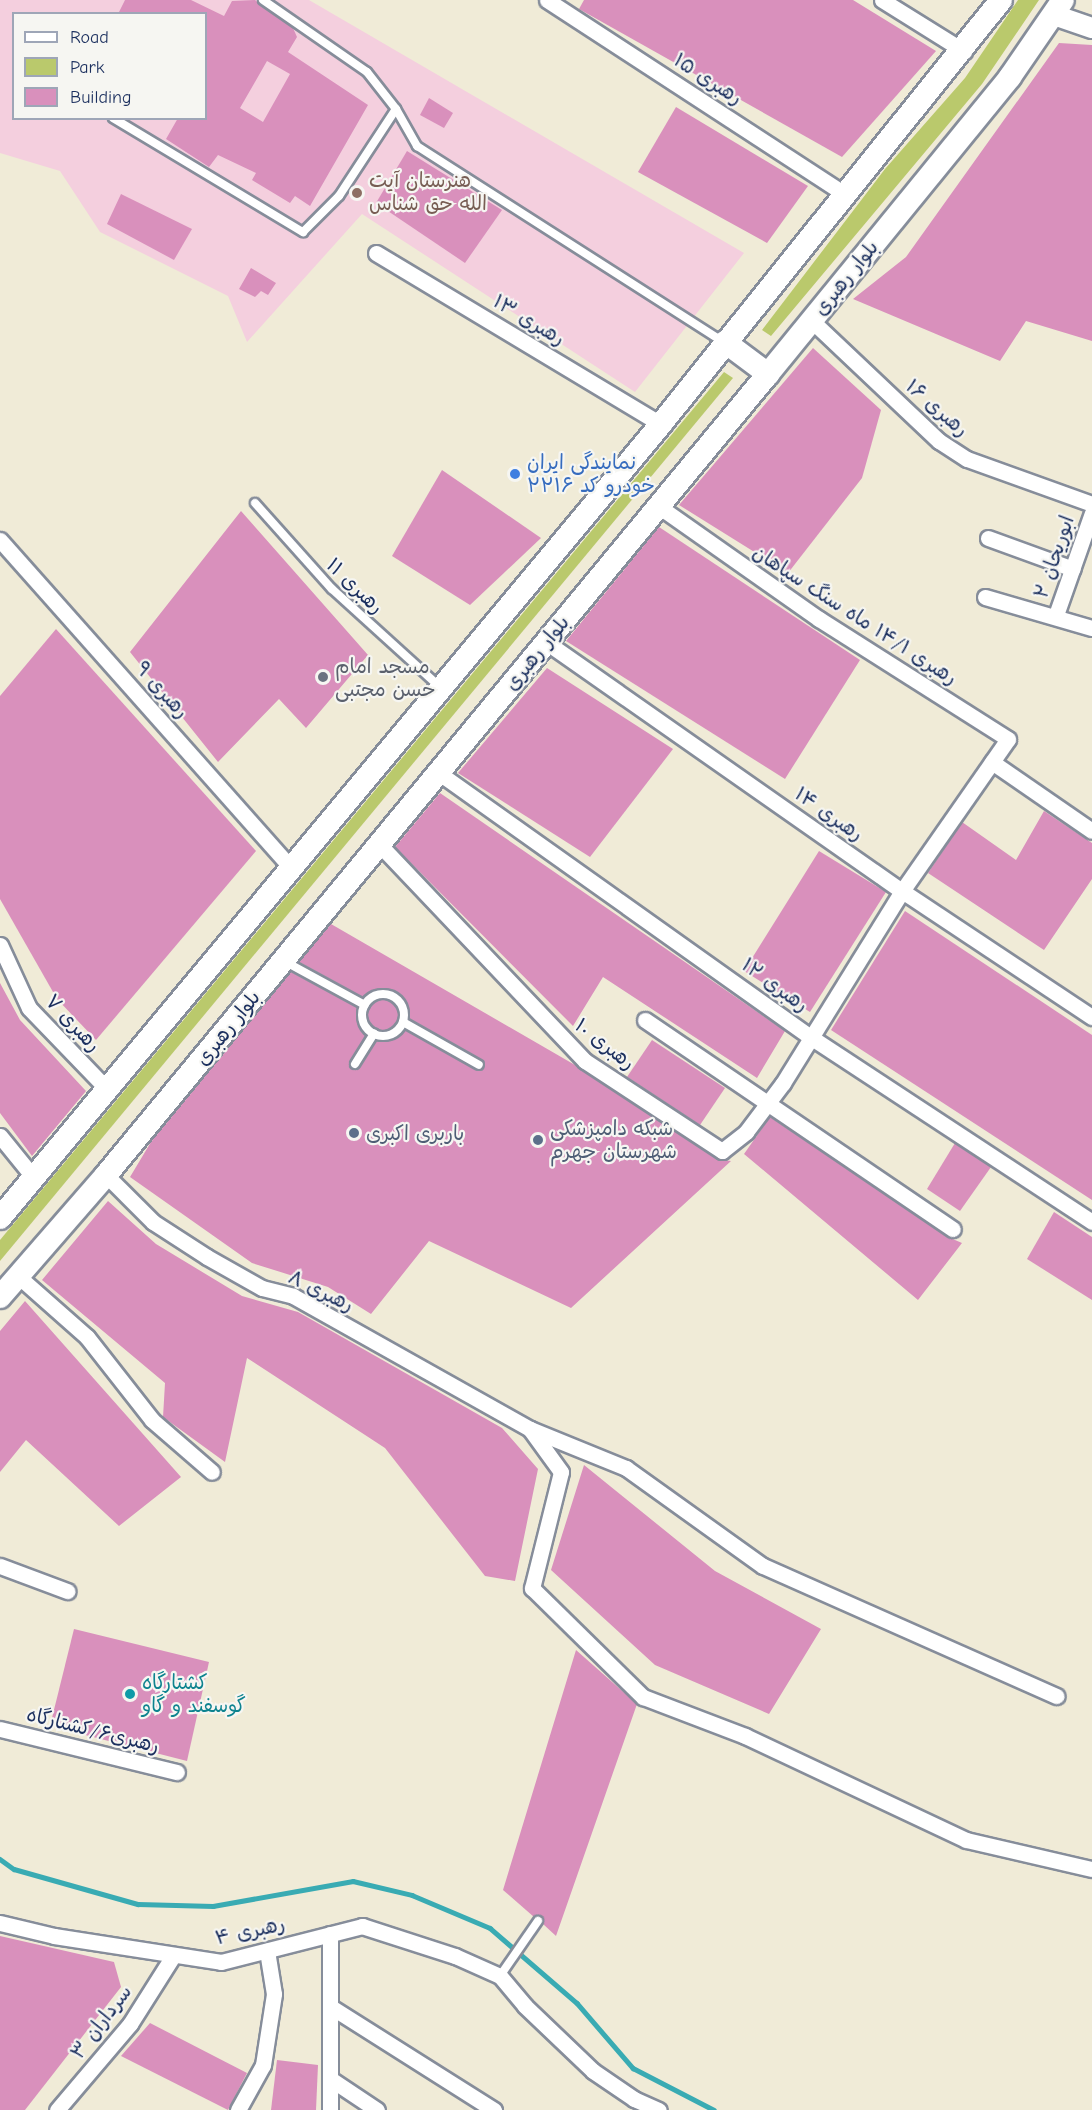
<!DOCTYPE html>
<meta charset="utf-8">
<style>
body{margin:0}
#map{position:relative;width:1092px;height:2110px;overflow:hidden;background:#f0ebd7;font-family:"Comic Neue","Playpen Sans Arabic",sans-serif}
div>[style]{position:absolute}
.built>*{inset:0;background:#f4cfde}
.green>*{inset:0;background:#bac96c}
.stream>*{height:4.5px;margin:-2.25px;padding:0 2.25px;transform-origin:2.25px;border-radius:2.25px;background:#39abb3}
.building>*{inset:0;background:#d990bc}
.roads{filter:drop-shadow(2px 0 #868d9a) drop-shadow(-2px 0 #868d9a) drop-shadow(0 2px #868d9a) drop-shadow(0 -2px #868d9a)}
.lane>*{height:8px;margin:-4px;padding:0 4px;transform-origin:4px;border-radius:4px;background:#fff}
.lane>.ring{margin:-4px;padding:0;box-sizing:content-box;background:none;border:8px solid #fff;border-radius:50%}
.street>*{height:15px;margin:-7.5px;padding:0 7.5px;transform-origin:7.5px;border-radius:7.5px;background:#fff}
.secondary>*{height:20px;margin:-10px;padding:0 10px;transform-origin:10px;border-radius:10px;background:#fff}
.primary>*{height:22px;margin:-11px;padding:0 11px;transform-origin:11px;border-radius:11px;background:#fff}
.dots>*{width:16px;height:16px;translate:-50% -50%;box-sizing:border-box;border:3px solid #f6f6f2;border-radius:50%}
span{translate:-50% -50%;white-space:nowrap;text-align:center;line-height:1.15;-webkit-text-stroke:4.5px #f6f6f2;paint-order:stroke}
.street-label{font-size:20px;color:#1b2f5e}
.education-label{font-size:20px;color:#785e54}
.left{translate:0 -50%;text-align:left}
.shop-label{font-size:20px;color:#366cbe}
.worship-label{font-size:20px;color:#5b616d}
.service-label{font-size:20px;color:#4e5e75}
.culture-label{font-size:20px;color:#0d838f}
.legend{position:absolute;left:12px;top:12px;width:195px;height:108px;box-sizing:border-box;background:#f6f6f2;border:2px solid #9ea6b7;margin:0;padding:8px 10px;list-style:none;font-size:18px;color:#1b2f5e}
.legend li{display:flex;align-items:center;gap:12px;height:30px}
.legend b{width:30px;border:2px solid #9ea6b7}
</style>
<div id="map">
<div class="built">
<div style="clip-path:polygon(evenodd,0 0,309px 0,744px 253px,635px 392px,362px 214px,247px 342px,228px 296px,100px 232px,60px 171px,0 153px,0 0,14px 14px,206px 14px,206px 118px,14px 118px,14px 14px)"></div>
</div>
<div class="green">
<div style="clip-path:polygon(1018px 0,1039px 0,982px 84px,771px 336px,762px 330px,885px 169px,965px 78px)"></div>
<div style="clip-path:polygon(724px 372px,733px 378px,0 1261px,0 1240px)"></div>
</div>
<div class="stream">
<div style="left:0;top:1859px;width:17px;rotate:36deg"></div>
<div style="left:14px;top:1869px;width:129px;rotate:15.8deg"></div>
<div style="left:138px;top:1904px;width:75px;rotate:1.5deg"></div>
<div style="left:213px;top:1906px;width:142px;rotate:-10.1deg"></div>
<div style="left:353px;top:1881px;width:61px;rotate:13.3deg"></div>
<div style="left:412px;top:1895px;width:85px;rotate:22.9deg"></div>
<div style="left:490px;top:1928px;width:115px;rotate:40.8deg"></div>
<div style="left:577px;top:2003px;width:86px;rotate:49.3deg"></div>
<div style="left:633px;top:2068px;width:91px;rotate:27.4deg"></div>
</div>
<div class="building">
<div style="clip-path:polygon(evenodd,125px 0,191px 0,224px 16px,232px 1px,255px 0,293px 28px,297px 37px,288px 52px,368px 105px,310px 206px,295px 196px,290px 203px,252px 180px,256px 173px,218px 155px,209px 167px,166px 139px,178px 118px,206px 118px,206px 14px,118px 14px,125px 0,267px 61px,290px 74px,263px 122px,240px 108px,267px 61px)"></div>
<div style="clip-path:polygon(584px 0,853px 0,936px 51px,842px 157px,579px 9px)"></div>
<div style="clip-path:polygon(1059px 43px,1092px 45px,1092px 341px,1026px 321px,1000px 361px,853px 299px,906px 257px)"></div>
<div style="clip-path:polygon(429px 98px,453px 113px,444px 128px,420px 115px)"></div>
<div style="clip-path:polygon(676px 107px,808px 186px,767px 243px,638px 172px)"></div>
<div style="clip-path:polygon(407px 151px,502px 210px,465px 263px,376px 203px)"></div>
<div style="clip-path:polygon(121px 194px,192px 229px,174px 260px,107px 224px)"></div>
<div style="clip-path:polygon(251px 268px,276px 283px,268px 295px,261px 291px,255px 297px,239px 289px)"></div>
<div style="clip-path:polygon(813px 348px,881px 410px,862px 478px,788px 573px,679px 505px)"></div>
<div style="clip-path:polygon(442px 470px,541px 538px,470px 605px,392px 556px)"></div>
<div style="clip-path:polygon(241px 511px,368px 655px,306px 728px,279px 699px,218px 762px,130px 652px)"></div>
<div style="clip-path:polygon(659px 527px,860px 660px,785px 779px,566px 641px)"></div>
<div style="clip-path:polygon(56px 629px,256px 851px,96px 1040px,57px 999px,0 899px,0 696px)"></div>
<div style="clip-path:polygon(547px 668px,673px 749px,590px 857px,458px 773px)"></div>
<div style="clip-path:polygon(440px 793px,785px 1031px,757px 1078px,603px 977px,573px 1026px,395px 847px)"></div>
<div style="clip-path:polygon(1044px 811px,1092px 843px,1092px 879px,1044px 950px,928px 873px,962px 822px,1016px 860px)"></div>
<div style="clip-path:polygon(819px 851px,886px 892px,810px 1012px,744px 971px)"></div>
<div style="clip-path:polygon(905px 911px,1092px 1035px,1092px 1200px,831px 1030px)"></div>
<div style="clip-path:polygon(evenodd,331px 924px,575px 1065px,717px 1159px,731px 1161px,571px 1308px,429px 1241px,371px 1314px,328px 1287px,252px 1263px,130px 1177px,151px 1142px,291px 972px,362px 1010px,370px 1008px,368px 1000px,299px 962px,331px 924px,399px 1017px,406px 1017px,482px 1060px,484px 1068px,476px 1070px,400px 1027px,399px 1017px,331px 924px,374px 1028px,379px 1031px,379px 1037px,360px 1067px,352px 1069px,350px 1061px,374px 1028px)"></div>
<div style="clip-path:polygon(0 983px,20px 1020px,86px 1091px,32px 1156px,0 1113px)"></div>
<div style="clip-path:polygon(652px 1040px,725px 1088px,700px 1125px,627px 1077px)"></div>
<div style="clip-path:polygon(770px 1117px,948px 1237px,962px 1243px,918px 1300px,744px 1154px)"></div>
<div style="clip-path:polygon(955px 1143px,991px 1167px,960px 1211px,927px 1189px)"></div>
<div style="clip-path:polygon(108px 1201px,156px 1244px,242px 1296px,298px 1312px,502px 1428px,538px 1469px,515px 1581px,485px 1576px,385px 1448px,247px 1358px,225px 1462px,163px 1417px,165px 1383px,42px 1280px)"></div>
<div style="clip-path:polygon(1054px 1212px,1092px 1237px,1092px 1300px,1027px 1259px)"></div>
<div style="clip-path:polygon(25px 1301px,181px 1477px,119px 1526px,26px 1440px,0 1472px,0 1331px)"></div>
<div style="clip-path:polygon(584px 1465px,715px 1571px,821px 1629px,769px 1714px,655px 1665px,551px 1570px)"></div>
<div style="clip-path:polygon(74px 1629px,209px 1662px,187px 1761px,50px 1726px)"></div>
<div style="clip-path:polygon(576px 1650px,637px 1704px,556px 1936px,543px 1924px,542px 1916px,534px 1917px,503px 1890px)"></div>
<div style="clip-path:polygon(0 1936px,114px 1962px,121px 1987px,25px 2110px,0 2110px)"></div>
<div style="clip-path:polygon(150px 2023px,247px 2073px,228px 2110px,121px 2056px)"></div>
<div style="clip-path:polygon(277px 2060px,318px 2065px,316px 2110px,271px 2110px)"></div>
</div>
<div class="roads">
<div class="lane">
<div style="left:263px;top:0;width:126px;rotate:34.7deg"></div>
<div style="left:367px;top:72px;width:47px;rotate:51.9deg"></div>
<div style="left:396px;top:109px;width:43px;rotate:60.4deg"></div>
<div style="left:417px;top:146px;width:364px;rotate:32.6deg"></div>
<div style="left:113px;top:118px;width:222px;rotate:31deg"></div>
<div style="left:303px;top:232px;width:51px;rotate:-45deg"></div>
<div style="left:339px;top:196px;width:104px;rotate:-56.8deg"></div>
<div style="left:255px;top:503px;width:115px;rotate:48.2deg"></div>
<div style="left:332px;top:589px;width:144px;rotate:42.2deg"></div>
<div style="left:284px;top:961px;width:92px;rotate:28.5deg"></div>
<div class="ring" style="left:362px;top:994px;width:34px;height:34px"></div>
<div style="left:403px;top:1022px;width:87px;rotate:29.5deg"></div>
<div style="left:355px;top:1064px;width:36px;rotate:-58deg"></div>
<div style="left:500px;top:1976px;width:67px;rotate:-55.4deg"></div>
</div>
<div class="street">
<div style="left:547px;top:0;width:356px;rotate:33.1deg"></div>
<div style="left:882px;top:0;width:97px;rotate:31.9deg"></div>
<div style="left:376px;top:253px;width:332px;rotate:31deg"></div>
<div style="left:811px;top:320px;width:176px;rotate:43.4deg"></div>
<div style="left:939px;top:441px;width:33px;rotate:33deg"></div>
<div style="left:967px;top:459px;width:133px;rotate:19.8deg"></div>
<div style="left:988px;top:538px;width:90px;rotate:20deg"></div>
<div style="left:0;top:540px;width:440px;rotate:48.4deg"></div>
<div style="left:985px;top:597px;width:111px;rotate:16.2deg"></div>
<div style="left:1056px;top:615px;width:108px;rotate:-70.6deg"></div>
<div style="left:546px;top:642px;width:434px;rotate:35deg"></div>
<div style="left:902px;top:891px;width:228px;rotate:33.6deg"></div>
<div style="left:992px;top:762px;width:121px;rotate:34.6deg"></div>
<div style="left:439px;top:773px;width:458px;rotate:35.4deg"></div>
<div style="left:812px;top:1038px;width:335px;rotate:33.3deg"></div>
<div style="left:379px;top:844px;width:299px;rotate:46.5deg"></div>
<div style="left:585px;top:1061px;width:164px;rotate:33.3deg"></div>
<div style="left:722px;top:1151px;width:31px;rotate:-38deg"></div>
<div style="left:746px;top:1132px;width:61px;rotate:-52.9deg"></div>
<div style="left:783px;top:1083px;width:226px;rotate:-58.2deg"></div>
<div style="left:902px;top:891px;width:185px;rotate:-55.1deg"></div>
<div style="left:1008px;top:739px;width:224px;rotate:-147.6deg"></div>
<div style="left:819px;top:619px;width:197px;rotate:-144.9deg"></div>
<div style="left:0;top:945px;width:69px;rotate:65.3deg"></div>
<div style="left:29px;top:1008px;width:114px;rotate:46.1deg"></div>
<div style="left:645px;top:1020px;width:372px;rotate:34.2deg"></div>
<div style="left:0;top:1136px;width:55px;rotate:50.9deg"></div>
<div style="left:106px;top:1175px;width:66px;rotate:45deg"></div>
<div style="left:153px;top:1222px;width:64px;rotate:32.9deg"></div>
<div style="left:207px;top:1257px;width:63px;rotate:29.4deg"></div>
<div style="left:262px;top:1288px;width:32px;rotate:14deg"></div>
<div style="left:293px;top:1296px;width:272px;rotate:29.3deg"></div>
<div style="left:530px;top:1429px;width:104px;rotate:22.1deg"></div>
<div style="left:626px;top:1468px;width:168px;rotate:35.6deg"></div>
<div style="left:763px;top:1566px;width:321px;rotate:23.9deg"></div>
<div style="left:18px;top:1276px;width:92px;rotate:41.5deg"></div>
<div style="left:87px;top:1337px;width:105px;rotate:51.9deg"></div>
<div style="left:152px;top:1420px;width:79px;rotate:40.9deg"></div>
<div style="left:530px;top:1429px;width:53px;rotate:54.2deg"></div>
<div style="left:561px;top:1472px;width:120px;rotate:104deg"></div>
<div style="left:532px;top:1588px;width:156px;rotate:44.5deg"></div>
<div style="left:643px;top:1697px;width:109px;rotate:20.9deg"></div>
<div style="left:745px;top:1736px;width:244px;rotate:25.2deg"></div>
<div style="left:966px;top:1840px;width:129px;rotate:13deg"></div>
<div style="left:0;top:1566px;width:72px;rotate:20.5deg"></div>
<div style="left:0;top:1729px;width:182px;rotate:13.7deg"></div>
<div style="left:0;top:1923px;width:56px;rotate:13.5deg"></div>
<div style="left:54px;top:1936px;width:169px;rotate:8.8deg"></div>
<div style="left:221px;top:1962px;width:146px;rotate:-14.3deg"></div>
<div style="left:362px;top:1926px;width:98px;rotate:17.9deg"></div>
<div style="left:455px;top:1956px;width:49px;rotate:24deg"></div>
<div style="left:500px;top:1976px;width:39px;rotate:50deg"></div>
<div style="left:525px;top:2006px;width:94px;rotate:43.7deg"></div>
<div style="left:593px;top:2071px;width:50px;rotate:34.3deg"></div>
<div style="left:634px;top:2099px;width:27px;rotate:24deg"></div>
<div style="left:331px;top:2007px;width:193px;rotate:32.3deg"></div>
<div style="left:332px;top:2080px;width:54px;rotate:33.7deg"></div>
<div style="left:57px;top:2110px;width:113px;rotate:-49.7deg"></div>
<div style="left:130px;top:2024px;width:80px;rotate:-57.7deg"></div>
<div style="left:238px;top:2110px;width:51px;rotate:-60.9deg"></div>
<div style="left:263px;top:2065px;width:72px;rotate:-81.2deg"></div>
<div style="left:274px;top:1994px;width:44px;rotate:-99.2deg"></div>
<div style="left:330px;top:2110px;width:176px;rotate:-90deg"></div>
</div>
<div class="secondary">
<div style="left:1054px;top:15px;width:40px;rotate:18.9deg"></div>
</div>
<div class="primary">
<div style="left:725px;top:342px;width:54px;rotate:36.7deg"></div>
<div style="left:0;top:1218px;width:1033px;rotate:-50.22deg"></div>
<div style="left:661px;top:424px;width:543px;rotate:-51.27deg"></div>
<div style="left:0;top:1297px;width:162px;rotate:-49deg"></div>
<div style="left:106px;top:1175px;width:1039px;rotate:-50.43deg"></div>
<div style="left:768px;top:374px;width:383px;rotate:-50.8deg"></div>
<div style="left:1010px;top:77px;width:93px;rotate:-55.5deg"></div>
</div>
</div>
<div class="dots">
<div style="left:357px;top:193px;background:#8d6e63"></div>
<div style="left:515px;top:474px;background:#3f7fe0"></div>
<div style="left:323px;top:677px;background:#6b7280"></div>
<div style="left:354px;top:1133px;background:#5c6f8a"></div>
<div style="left:538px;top:1140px;background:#5c6f8a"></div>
<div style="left:130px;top:1694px;background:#0f9aa8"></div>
</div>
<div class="street-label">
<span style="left:708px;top:79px;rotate:33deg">رهبری ۱۵</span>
<span style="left:846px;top:278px;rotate:-51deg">بلوار رهبری</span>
<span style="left:529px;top:320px;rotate:31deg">رهبری ۱۳</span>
<span style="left:937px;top:408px;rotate:41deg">رهبری ۱۶</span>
<span style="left:1054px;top:557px;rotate:-71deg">ابوریحان ۲</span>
<span style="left:355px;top:586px;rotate:44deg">رهبری ۱۱</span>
<span style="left:855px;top:615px;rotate:33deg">رهبری ۱۴/۱ ماه سنگ سپاهان</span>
<span style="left:537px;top:653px;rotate:-51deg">بلوار رهبری</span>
<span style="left:162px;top:690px;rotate:48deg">رهبری ۹</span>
<span style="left:829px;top:814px;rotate:35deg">رهبری ۱۴</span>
<span style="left:775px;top:985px;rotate:36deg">رهبری ۱۲</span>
<span style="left:73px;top:1023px;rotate:47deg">رهبری ۷</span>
<span style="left:228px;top:1028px;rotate:-51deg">بلوار رهبری</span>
<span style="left:605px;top:1044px;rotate:38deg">رهبری ۱۰</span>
<span style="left:321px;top:1291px;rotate:26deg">رهبری ۸</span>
<span style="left:93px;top:1730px;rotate:14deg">رهبری۶/کشتارگاه</span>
<span style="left:250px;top:1931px;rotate:-12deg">رهبری ۴</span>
<span style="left:101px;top:2022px;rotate:-53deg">سرداران ۳</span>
</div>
<div class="education-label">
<span class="left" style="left:369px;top:192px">هنرستان آیت<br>الله حق شناس</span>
</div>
<div class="shop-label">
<span class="left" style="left:527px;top:474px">نمایندگی ایران<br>خودرو کد ۲۲۱۶</span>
</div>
<div class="worship-label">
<span class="left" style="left:335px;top:678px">مسجد امام<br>حسن مجتبی</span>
</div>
<div class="service-label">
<span class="left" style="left:550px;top:1140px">شبکه دامپزشکی<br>شهرستان جهرم</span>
<span class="left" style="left:366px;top:1133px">باربری اکبری</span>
</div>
<div class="culture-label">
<span class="left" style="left:142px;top:1694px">کشتارگاه<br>گوسفند و گاو</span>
</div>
<ul class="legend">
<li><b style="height:8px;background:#fff"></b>Road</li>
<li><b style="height:16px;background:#bac96c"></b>Park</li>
<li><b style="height:16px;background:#d990bc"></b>Building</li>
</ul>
</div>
